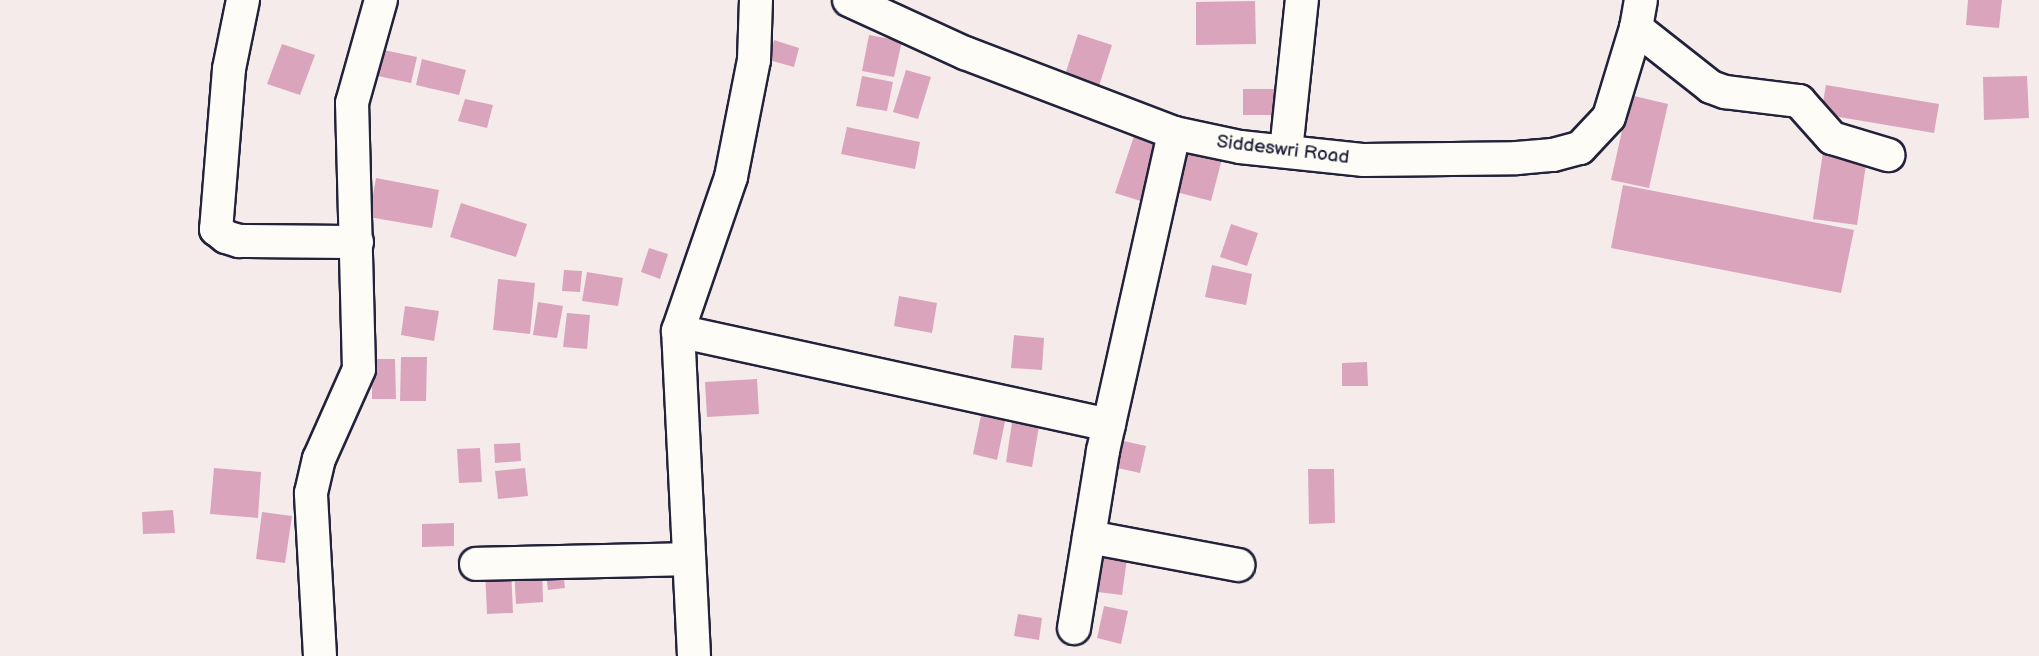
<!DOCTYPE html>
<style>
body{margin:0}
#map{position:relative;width:2039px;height:656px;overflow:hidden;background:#f6ebeb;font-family:"Balsamiq Sans",sans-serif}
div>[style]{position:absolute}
.building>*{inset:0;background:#daa5bc}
.roads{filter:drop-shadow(2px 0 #22223b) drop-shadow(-2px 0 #22223b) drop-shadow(0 2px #22223b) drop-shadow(0 -2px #22223b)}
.street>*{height:32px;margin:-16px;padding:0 16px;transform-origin:16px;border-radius:16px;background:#fdfcf7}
span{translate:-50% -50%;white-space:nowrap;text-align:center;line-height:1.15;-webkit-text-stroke:5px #fdfcf7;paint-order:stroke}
.street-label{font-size:19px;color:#22223b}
</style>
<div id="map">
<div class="building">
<div style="clip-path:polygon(1968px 0,2002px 0,1999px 28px,1966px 25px)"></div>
<div style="clip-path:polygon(1255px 1px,1256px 44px,1196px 45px,1196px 2px)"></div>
<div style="clip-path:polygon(1078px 34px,1112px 45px,1099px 86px,1065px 75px)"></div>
<div style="clip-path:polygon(869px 35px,902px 41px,894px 77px,862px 71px)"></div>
<div style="clip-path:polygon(774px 40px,799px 48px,794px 67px,769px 60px)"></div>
<div style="clip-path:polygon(282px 44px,315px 55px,300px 95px,267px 84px)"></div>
<div style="clip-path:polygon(379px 49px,417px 57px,411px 83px,373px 75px)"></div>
<div style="clip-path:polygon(422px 59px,466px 70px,459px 95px,416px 85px)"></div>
<div style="clip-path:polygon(906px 70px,931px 77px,918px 119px,893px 112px)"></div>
<div style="clip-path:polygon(862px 76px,893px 82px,887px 111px,856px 106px)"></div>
<div style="clip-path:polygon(2027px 76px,2029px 118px,1984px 120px,1983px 77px)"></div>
<div style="clip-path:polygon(1826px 85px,1939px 104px,1934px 133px,1821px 114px)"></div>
<div style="clip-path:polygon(1243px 89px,1275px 89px,1276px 115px,1243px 115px)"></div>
<div style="clip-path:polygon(1630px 95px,1668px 104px,1649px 188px,1611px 180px)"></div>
<div style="clip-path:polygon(465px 99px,493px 105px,487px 128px,458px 121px)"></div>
<div style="clip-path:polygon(847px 127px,920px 142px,915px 169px,841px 154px)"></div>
<div style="clip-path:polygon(1134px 136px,1162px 145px,1144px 202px,1115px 193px)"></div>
<div style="clip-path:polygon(1186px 151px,1222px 159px,1211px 201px,1176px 192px)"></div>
<div style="clip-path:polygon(1823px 152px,1867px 158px,1857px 225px,1813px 219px)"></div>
<div style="clip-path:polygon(376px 178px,439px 190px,432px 228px,369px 217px)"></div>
<div style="clip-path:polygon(1623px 185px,1854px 230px,1841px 293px,1611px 248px)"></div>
<div style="clip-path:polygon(461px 203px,527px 224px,516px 257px,450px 237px)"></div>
<div style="clip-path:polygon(1231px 224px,1258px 233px,1247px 266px,1220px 257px)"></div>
<div style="clip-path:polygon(649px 248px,668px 254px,660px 279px,641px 272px)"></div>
<div style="clip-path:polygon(1212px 265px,1252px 274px,1246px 305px,1205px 297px)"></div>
<div style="clip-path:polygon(564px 270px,582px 271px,580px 292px,562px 291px)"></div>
<div style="clip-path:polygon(587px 272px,623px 278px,618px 306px,582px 301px)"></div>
<div style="clip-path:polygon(498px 279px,535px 283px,530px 334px,493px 330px)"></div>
<div style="clip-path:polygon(899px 296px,937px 303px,932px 333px,894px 326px)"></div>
<div style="clip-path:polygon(538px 302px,563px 306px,557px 338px,533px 335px)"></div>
<div style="clip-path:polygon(405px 306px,439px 311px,434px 341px,401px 335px)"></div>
<div style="clip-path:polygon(567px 313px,590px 315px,587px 349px,563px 347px)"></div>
<div style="clip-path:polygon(1014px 335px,1044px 338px,1042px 370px,1011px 368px)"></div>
<div style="clip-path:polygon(401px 357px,427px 357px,426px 401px,400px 401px)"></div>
<div style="clip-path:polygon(372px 359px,395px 359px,396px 399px,372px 399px)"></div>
<div style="clip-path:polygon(1367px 362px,1368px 386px,1342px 386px,1342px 363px)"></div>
<div style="clip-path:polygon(757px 379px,759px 414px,707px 417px,705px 382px)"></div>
<div style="clip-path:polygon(983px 406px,1007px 412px,997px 460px,973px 454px)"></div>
<div style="clip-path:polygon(1013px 416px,1040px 420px,1032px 467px,1006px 462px)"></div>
<div style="clip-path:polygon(1110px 438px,1146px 446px,1140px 473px,1104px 465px)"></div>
<div style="clip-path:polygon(520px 443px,521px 461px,495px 463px,494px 444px)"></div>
<div style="clip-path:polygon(480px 448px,482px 482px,459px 483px,457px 449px)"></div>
<div style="clip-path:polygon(214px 468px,261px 472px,258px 518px,210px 514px)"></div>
<div style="clip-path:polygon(525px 468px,528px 496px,498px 499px,495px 471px)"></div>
<div style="clip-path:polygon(1308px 469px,1334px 469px,1335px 523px,1309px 524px)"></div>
<div style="clip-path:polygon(173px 510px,175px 533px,143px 534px,142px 512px)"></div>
<div style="clip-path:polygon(262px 512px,292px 516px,285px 563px,256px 559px)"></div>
<div style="clip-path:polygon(454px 523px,454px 546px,422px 547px,422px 524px)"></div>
<div style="clip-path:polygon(1095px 547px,1128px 551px,1122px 595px,1089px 591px)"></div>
<div style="clip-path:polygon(562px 564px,565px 588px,548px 590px,545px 566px)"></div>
<div style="clip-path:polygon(542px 567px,543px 602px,516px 604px,514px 568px)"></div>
<div style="clip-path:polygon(511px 568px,513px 613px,487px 614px,485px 569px)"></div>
<div style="clip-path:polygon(1104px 606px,1128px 611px,1121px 644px,1097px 638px)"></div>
<div style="clip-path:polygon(1018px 614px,1042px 618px,1039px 640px,1014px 636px)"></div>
</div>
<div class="roads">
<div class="street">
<div style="left:243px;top:0;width:70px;rotate:101.5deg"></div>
<div style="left:229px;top:69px;width:161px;rotate:94.6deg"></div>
<div style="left:216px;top:229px;width:13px;rotate:39deg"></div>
<div style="left:226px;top:237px;width:14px;rotate:17deg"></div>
<div style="left:239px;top:241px;width:118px;rotate:0.5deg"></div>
<div style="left:849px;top:0;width:128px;rotate:24.6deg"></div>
<div style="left:965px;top:53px;width:224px;rotate:20.9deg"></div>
<div style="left:1174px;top:133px;width:67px;rotate:12deg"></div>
<div style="left:1240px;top:147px;width:125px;rotate:6deg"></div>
<div style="left:1364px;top:160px;width:153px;rotate:-0.7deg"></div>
<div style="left:1517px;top:158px;width:36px;rotate:-5deg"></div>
<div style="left:1553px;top:155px;width:28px;rotate:-15deg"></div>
<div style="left:1580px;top:148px;width:42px;rotate:-46.9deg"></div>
<div style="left:1609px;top:117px;width:93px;rotate:-73.1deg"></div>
<div style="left:1636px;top:28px;width:28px;rotate:-80deg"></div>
<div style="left:1636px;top:28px;width:95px;rotate:38.2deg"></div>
<div style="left:1711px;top:87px;width:15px;rotate:20deg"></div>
<div style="left:1725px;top:92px;width:75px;rotate:6.9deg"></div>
<div style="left:1799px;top:101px;width:50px;rotate:48.3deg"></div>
<div style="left:1832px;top:138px;width:59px;rotate:16.9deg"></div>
<div style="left:1286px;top:151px;width:152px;rotate:-84deg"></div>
<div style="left:678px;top:331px;width:441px;rotate:12.3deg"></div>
<div style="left:1089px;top:537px;width:152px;rotate:10.6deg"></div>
<div style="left:476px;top:564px;width:213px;rotate:-1.3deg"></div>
<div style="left:1074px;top:628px;width:179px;rotate:-80.7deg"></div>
<div style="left:1103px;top:451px;width:326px;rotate:-77.4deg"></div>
<div style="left:320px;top:656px;width:163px;rotate:-93.2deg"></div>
<div style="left:311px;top:493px;width:35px;rotate:-77deg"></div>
<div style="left:319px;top:459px;width:98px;rotate:-66deg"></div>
<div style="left:359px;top:369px;width:266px;rotate:-91.5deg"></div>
<div style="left:352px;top:103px;width:107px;rotate:-74.3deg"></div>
<div style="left:694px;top:656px;width:325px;rotate:-92.8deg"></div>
<div style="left:678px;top:331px;width:163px;rotate:-71deg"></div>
<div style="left:731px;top:177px;width:119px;rotate:-78.9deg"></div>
<div style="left:754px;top:60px;width:60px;rotate:-88.1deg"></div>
</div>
</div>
<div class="street-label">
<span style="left:1283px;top:150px;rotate:7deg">Siddeswri Road</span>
</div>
</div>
